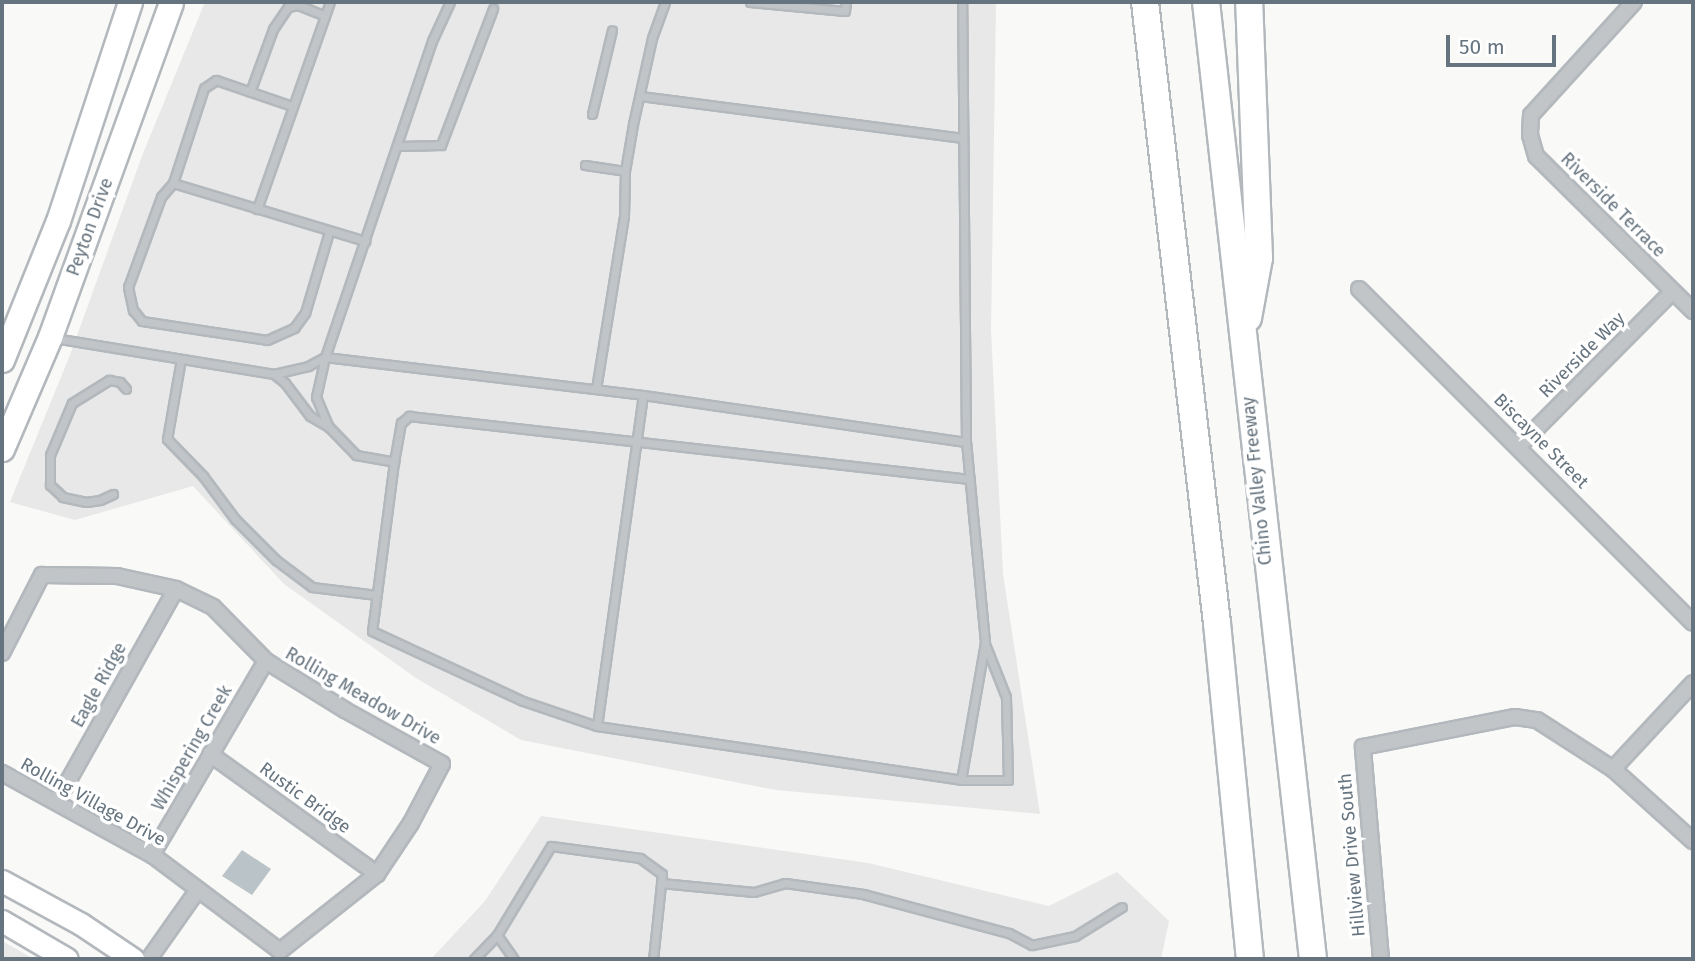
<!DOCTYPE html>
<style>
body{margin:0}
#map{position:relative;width:1695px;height:961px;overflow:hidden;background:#f9f9f7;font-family:"Fira Sans",sans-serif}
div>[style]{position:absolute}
.built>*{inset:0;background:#e7e8e7}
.water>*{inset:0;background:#bac4c8}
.roads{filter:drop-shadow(2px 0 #b3b8bd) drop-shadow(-2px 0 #b3b8bd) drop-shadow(0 2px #b3b8bd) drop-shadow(0 -2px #b3b8bd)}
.lane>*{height:7px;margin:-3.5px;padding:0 3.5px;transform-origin:3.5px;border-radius:3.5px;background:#c1c5c8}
.street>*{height:14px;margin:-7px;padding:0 7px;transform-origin:7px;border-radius:7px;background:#c1c5c8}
.secondary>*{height:21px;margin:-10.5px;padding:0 10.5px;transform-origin:10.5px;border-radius:10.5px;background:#fff}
.primary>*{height:23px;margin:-11.5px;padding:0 11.5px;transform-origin:11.5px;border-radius:11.5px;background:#fff}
.highway>*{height:26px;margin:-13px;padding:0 13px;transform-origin:13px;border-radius:13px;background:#fff}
span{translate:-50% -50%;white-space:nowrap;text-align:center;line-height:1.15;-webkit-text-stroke:7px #fff;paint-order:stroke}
.street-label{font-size:18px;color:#66747f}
.frame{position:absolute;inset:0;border:4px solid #66747f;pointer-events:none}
.scale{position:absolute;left:1446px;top:35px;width:110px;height:32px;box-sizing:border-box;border:4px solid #66747f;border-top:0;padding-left:9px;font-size:21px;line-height:24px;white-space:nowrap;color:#66747f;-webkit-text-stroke:5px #fff;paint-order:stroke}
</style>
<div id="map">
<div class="built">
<div style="clip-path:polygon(205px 2px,996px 2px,991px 330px,1003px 574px,1040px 814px,776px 790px,521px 740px,416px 678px,284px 584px,193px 486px,75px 520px,10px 502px,70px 355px,142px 156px)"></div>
<div style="clip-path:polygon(541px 816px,868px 863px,1049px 906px,1117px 872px,1169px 921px,1161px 959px,431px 959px,485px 901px)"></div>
<div style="clip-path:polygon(2px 941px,34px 959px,35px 959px,2px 959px)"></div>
</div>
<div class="water">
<div style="clip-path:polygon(242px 850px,271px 869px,252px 895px,222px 876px)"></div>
</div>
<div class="roads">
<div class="lane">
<div style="left:450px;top:2px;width:43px;rotate:114.8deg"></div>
<div style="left:432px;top:41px;width:334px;rotate:108.7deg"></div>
<div style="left:325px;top:357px;width:41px;rotate:102.7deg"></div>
<div style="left:316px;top:397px;width:33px;rotate:67deg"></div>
<div style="left:329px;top:427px;width:39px;rotate:46deg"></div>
<div style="left:356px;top:455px;width:39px;rotate:10deg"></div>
<div style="left:394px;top:462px;width:170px;rotate:97.4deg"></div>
<div style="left:372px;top:631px;width:166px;rotate:24.9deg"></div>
<div style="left:523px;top:701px;width:78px;rotate:18.7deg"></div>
<div style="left:597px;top:726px;width:334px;rotate:-82.1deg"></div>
<div style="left:750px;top:2px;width:95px;rotate:5.4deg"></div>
<div style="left:845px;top:11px;width:9px;rotate:-84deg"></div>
<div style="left:250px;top:92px;width:67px;rotate:-69.9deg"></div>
<div style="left:273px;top:29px;width:27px;rotate:-56deg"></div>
<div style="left:288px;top:7px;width:10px;rotate:-11deg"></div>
<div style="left:298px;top:5px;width:29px;rotate:22deg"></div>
<div style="left:640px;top:96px;width:326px;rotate:7.4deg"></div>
<div style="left:292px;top:106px;width:80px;rotate:-161.1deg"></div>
<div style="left:216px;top:80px;width:14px;rotate:146deg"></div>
<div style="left:204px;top:88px;width:100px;rotate:108.1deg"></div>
<div style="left:173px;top:183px;width:18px;rotate:131deg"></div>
<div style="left:161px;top:197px;width:96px;rotate:110.1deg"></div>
<div style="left:128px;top:287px;width:24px;rotate:78deg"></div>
<div style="left:133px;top:310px;width:14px;rotate:51deg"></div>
<div style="left:142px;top:321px;width:126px;rotate:8.6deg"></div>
<div style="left:267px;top:340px;width:30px;rotate:-24deg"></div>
<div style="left:294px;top:328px;width:19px;rotate:-54deg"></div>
<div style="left:305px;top:313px;width:84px;rotate:-73.5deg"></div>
<div style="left:592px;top:114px;width:86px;rotate:-76.6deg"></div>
<div style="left:399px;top:146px;width:42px;rotate:-1.4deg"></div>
<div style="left:441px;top:145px;width:146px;rotate:-69.1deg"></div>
<div style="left:585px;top:165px;width:40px;rotate:8.5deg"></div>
<div style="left:173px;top:183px;width:201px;rotate:16.8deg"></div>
<div style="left:257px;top:209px;width:219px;rotate:-70.6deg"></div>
<div style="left:54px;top:338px;width:223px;rotate:9.3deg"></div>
<div style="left:274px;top:374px;width:35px;rotate:-13deg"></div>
<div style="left:308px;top:366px;width:19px;rotate:-28deg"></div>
<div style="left:325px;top:357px;width:320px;rotate:6.8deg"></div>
<div style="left:643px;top:395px;width:326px;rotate:8.3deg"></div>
<div style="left:181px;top:359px;width:81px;rotate:99.9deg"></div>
<div style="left:167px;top:439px;width:52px;rotate:45.8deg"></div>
<div style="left:203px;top:476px;width:54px;rotate:53.3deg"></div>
<div style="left:235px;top:519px;width:58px;rotate:45deg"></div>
<div style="left:276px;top:560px;width:45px;rotate:36.9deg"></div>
<div style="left:312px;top:587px;width:65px;rotate:7deg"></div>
<div style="left:274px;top:374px;width:14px;rotate:39deg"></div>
<div style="left:285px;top:383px;width:41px;rotate:52.9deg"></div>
<div style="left:310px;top:416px;width:20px;rotate:30deg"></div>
<div style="left:596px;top:389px;width:175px;rotate:-80.8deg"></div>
<div style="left:624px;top:216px;width:45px;rotate:-88.7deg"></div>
<div style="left:625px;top:171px;width:48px;rotate:-80.3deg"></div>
<div style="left:633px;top:124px;width:88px;rotate:-77.5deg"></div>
<div style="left:652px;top:38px;width:38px;rotate:-70deg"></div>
<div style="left:394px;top:462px;width:40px;rotate:-80deg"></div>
<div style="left:401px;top:423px;width:11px;rotate:-41deg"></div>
<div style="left:409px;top:416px;width:564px;rotate:6.42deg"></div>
<div style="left:113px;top:494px;width:14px;rotate:155deg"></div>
<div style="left:100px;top:500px;width:14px;rotate:172deg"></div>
<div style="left:86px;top:502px;width:24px;rotate:-168deg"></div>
<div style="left:63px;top:497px;width:18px;rotate:-137deg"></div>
<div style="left:50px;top:485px;width:30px;rotate:-90deg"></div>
<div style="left:50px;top:455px;width:56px;rotate:-67.1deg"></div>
<div style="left:72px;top:403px;width:44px;rotate:-31.9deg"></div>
<div style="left:109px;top:380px;width:11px;rotate:10deg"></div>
<div style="left:120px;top:382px;width:9px;rotate:49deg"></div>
<div style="left:597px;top:726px;width:368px;rotate:8.4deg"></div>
<div style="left:961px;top:780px;width:47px"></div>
<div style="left:1008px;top:780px;width:83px;rotate:-91.4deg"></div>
<div style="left:1006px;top:697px;width:57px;rotate:-111.6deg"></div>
<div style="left:961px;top:780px;width:140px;rotate:-80.1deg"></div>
<div style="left:985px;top:642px;width:201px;rotate:-95.4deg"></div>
<div style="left:966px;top:442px;width:440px;rotate:-90.5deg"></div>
<div style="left:661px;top:883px;width:93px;rotate:5.5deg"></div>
<div style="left:754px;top:892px;width:32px;rotate:-16deg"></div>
<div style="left:785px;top:883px;width:79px;rotate:8deg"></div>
<div style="left:863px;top:894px;width:151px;rotate:15deg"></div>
<div style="left:1009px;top:933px;width:26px;rotate:28deg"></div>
<div style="left:1032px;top:945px;width:44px;rotate:-11.8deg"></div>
<div style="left:1075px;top:936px;width:55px;rotate:-31.7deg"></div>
<div style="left:497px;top:935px;width:29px;rotate:55deg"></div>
<div style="left:474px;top:959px;width:33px;rotate:-46deg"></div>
<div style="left:497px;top:935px;width:104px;rotate:-58.8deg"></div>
<div style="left:551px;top:846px;width:90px;rotate:7.7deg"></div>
<div style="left:640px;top:858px;width:27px;rotate:36deg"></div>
<div style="left:662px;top:874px;width:85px;rotate:96deg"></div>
</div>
<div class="street">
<div style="left:1634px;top:2px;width:153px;rotate:132.3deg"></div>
<div style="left:1531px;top:115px;width:20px;rotate:93deg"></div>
<div style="left:1530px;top:135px;width:22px;rotate:74deg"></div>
<div style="left:1536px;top:156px;width:221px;rotate:44.6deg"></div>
<div style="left:1359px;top:289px;width:472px;rotate:45deg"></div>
<div style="left:1519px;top:446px;width:218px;rotate:-45.2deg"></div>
<div style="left:2px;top:653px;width:88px;rotate:-62.9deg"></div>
<div style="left:42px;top:575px;width:75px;rotate:0.8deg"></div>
<div style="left:117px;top:576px;width:60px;rotate:12.4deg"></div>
<div style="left:176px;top:589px;width:41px;rotate:25.9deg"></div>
<div style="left:213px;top:607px;width:76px;rotate:45.5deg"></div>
<div style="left:266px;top:661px;width:93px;rotate:31.8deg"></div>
<div style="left:345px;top:710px;width:111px;rotate:29.1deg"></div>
<div style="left:442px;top:764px;width:67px;rotate:117.7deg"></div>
<div style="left:411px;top:823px;width:61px;rotate:123.7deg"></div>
<div style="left:377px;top:874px;width:124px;rotate:141.6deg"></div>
<div style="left:280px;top:951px;width:160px;rotate:-143.1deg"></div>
<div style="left:152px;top:855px;width:171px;rotate:-151.3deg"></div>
<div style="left:210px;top:754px;width:206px;rotate:35.7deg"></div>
<div style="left:1613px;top:769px;width:117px;rotate:-47.1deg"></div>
<div style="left:57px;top:801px;width:243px;rotate:-60.7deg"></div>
<div style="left:152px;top:855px;width:225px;rotate:-59.6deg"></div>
<div style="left:149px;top:959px;width:83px;rotate:-54.8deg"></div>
<div style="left:1381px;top:959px;width:213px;rotate:-94.9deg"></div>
<div style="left:1363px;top:747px;width:155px;rotate:-11.2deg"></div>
<div style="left:1515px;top:717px;width:22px;rotate:8deg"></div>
<div style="left:1537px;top:720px;width:90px;rotate:32.8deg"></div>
<div style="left:1613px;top:769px;width:108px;rotate:42deg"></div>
</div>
<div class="secondary">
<div style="left:2px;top:881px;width:90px;rotate:28.6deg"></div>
<div style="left:81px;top:924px;width:63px;rotate:33.9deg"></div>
<div style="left:2px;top:921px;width:75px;rotate:30.3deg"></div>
</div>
<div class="primary">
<div style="left:2px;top:360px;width:150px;rotate:-68.1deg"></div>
<div style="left:58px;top:221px;width:231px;rotate:-71.8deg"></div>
<div style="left:2px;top:449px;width:122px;rotate:-66.8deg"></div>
<div style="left:50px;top:337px;width:356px;rotate:-70.1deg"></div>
</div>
<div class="highway">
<div style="left:1145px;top:2px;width:625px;rotate:83.39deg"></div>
<div style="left:1217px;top:623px;width:338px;rotate:84.4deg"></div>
<div style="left:1206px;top:2px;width:963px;rotate:83.62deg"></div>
<div style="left:1248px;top:318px;width:61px;rotate:-79.6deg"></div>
<div style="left:1259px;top:258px;width:256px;rotate:-92.2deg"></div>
</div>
</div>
<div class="street-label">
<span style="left:1613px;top:205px;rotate:45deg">Riverside Terrace</span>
<span style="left:90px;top:227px;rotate:-70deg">Peyton Drive</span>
<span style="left:1582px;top:355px;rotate:-45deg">Riverside Way</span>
<span style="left:1541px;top:441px;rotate:45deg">Biscayne Street</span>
<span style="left:1257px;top:481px;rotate:-96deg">Chino Valley Freeway</span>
<span style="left:99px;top:685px;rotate:-61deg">Eagle Ridge</span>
<span style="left:363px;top:696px;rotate:30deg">Rolling Meadow Drive</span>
<span style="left:192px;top:748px;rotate:-60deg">Whispering Creek</span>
<span style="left:305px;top:798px;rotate:36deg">Rustic Bridge</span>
<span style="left:93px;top:802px;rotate:29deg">Rolling Village Drive</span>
<span style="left:1352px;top:855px;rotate:-95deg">Hillview Drive South</span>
</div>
<div class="frame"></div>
<div class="scale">50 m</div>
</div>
